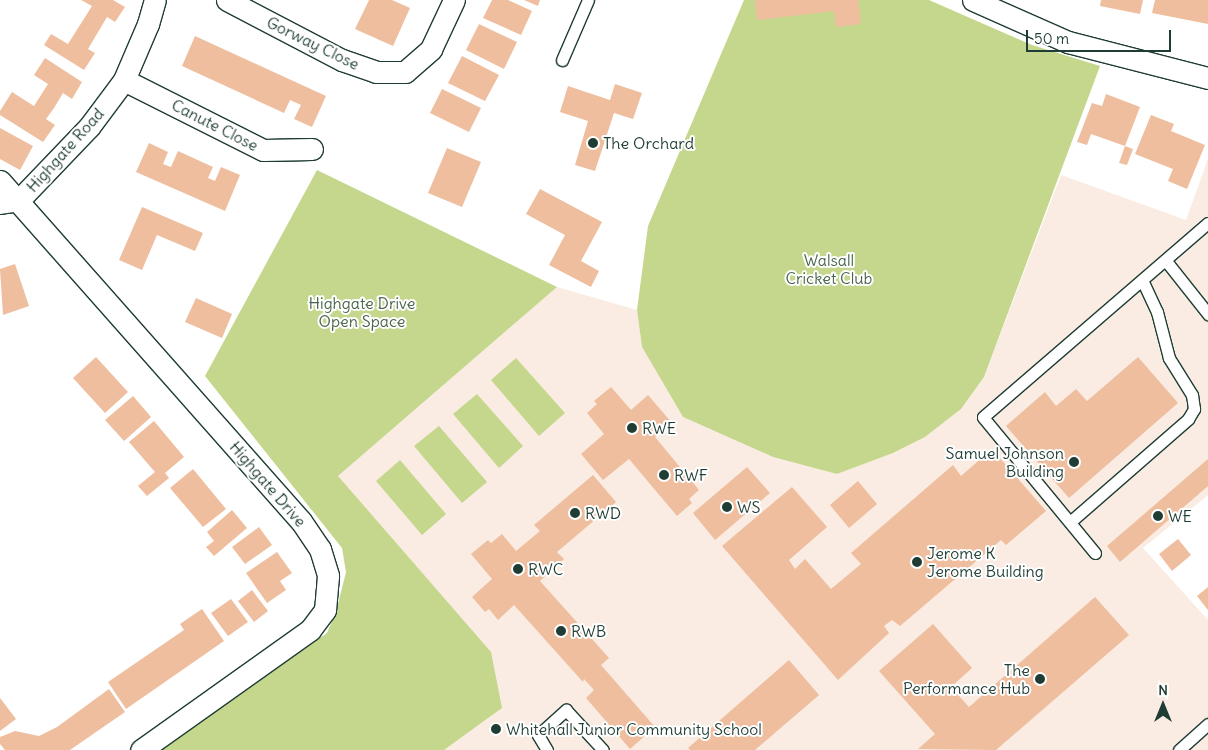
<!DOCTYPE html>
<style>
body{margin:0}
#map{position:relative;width:1208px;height:750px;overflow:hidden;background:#fff;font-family:Delius,sans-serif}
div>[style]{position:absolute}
.built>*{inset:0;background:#faece2}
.green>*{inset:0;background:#c5d78c}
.building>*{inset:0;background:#eebe9e}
.roads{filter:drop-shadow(1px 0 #1f3d34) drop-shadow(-1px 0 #1f3d34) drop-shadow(0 1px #1f3d34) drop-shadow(0 -1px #1f3d34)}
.service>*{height:11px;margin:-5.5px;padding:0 5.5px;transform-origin:5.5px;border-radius:5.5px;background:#fff}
.minor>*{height:21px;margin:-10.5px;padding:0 10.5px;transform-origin:10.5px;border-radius:10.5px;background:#fff}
.dots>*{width:14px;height:14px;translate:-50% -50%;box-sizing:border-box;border:2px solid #fff;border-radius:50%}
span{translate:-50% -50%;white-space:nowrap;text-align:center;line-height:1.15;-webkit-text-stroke:4px #fff;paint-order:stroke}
.street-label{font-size:16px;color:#1f3d34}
.poi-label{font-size:16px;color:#1f3d34}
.left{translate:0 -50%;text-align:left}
.right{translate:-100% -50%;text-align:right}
.park-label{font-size:16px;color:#48644a}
.north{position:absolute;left:1138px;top:680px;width:50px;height:50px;-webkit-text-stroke:4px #fff;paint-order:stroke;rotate:0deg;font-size:14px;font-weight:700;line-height:20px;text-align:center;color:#1f3d34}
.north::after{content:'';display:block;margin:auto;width:18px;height:22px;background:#1f3d34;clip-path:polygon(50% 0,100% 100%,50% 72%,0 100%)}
.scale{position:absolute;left:1026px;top:30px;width:145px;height:22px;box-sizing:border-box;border:2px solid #1f3d34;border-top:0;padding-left:6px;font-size:15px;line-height:18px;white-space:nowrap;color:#1f3d34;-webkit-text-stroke:4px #fff;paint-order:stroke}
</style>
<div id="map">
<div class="built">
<div style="clip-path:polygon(1208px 159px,1208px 495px,1143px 548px,1208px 620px,1208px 750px,444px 750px,502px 708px,338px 476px,557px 287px,637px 310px,642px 347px,683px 417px,773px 457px,837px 474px,893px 453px,925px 437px,961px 409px,984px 377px,1061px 175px,1186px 220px)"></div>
</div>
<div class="green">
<div style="clip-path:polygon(744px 0,929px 0,1032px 45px,1100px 66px,984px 377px,961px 409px,925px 437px,893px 453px,837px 474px,773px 457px,683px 417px,642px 347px,637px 310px,648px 226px)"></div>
<div style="clip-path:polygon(317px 170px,557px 287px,338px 476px,491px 652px,502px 708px,444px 750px,162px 750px,327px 633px,336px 612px,346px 572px,342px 548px,205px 376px)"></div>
<div style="clip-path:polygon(516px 358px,565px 413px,539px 436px,491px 380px)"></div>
<div style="clip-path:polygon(477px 394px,523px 446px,499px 468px,453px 414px)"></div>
<div style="clip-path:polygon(439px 426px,487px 482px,462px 503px,414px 446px)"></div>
<div style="clip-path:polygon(400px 460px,446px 514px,422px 535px,376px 481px)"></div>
</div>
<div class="building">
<div style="clip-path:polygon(81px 0,113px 0,125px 7px,115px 22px,107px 17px,88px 49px,95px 53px,84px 70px,44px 45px,51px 34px,68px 44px,92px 6px)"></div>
<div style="clip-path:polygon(369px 0,392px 0,410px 8px,393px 46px,355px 29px)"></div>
<div style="clip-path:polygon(492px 0,508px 0,532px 11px,521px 35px,483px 18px)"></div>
<div style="clip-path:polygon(524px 0,540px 0,538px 6px)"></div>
<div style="clip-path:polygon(755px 0,858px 0,861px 24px,836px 27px,834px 11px,757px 20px)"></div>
<div style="clip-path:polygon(1101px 0,1143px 0,1140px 14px,1100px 6px)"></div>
<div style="clip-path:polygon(1155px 0,1208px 0,1208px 24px,1152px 13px)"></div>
<div style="clip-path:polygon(479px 24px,517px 42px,504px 69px,466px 50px)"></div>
<div style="clip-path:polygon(195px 36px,326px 96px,312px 127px,294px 119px,301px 105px,290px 100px,284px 113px,182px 66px)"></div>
<div style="clip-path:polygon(462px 56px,499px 75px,485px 101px,448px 83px)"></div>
<div style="clip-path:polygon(45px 58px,82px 82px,72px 99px,63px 93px,54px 108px,46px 119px,55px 125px,43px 142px,0 115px,0 111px,12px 92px,34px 106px,48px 84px,34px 75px)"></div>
<div style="clip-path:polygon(615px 84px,642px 93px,633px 119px,614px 113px,595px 171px,575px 165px,588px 121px,560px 112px,568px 86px,610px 100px)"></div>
<div style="clip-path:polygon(442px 89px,481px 108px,469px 132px,430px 113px)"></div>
<div style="clip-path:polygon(1106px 94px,1140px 107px,1125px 146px,1091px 134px,1087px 145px,1077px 142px,1092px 103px,1102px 106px)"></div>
<div style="clip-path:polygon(1151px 115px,1174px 124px,1171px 131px,1205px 145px,1187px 189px,1168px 181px,1173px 169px,1135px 154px)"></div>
<div style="clip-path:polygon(0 128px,33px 146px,20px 170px,0 159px)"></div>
<div style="clip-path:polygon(149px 143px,168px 152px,163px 164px,171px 167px,178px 151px,213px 167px,208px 178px,215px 181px,221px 167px,240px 175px,225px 211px,136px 172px)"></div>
<div style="clip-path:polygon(1125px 146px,1133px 149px,1127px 165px,1119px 163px)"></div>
<div style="clip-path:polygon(447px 148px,481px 162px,462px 207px,428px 193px)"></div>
<div style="clip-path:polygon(540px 189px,602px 222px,581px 261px,599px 271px,591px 287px,549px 265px,565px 235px,526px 214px)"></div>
<div style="clip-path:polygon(142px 207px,203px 233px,195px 251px,157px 235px,142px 270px,119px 260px)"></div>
<div style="clip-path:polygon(15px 264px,29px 306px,3px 315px,0 269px)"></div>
<div style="clip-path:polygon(196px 298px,232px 314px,222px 338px,185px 322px)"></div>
<div style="clip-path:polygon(96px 357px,128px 392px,105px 413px,73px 378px)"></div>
<div style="clip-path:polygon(1138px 357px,1178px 403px,1069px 498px,1006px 426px,1045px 392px,1056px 406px,1076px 389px,1087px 401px)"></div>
<div style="clip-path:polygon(611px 387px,631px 410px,648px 395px,672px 423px,655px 437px,699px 490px,689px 499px,692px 503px,677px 516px,629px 459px,603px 480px,581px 454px,604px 434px,587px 413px,597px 404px,594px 401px)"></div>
<div style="clip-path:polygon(133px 396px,151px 417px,124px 441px,105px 420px)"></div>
<div style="clip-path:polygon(154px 421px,184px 457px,165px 473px,169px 478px,147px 496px,138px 486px,155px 472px,129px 442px)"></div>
<div style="clip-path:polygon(992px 449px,1046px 511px,1006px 545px,1001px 540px,900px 626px,892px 620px,884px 626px,889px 633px,838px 680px,722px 546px,792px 487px,827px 527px,789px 560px,795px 569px,805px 559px,831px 589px,861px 564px,851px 553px,953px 465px,961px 476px)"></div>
<div style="clip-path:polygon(1208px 459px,1208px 486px,1120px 562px,1107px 546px)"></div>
<div style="clip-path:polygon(747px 467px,770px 493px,715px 540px,693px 513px)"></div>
<div style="clip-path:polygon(193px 469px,226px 509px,203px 527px,170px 488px)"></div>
<div style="clip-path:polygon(593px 475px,616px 502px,557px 552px,564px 559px,540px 581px,609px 658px,601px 665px,655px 727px,630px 749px,586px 698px,594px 690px,584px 679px,583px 682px,514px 605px,498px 620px,489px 609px,485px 612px,472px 597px,492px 579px,471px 554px,488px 540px,491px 543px,502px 534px,516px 551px,540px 531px,534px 525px)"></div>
<div style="clip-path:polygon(858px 481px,877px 504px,849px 528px,830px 505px)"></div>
<div style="clip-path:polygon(232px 510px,247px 528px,214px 556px,206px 547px,214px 541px,207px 532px)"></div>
<div style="clip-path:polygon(259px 527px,272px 545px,245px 564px,232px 547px)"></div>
<div style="clip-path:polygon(1178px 539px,1191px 555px,1172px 571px,1159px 554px)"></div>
<div style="clip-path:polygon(277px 552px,292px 573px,280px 581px,286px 590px,267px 603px,246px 573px)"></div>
<div style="clip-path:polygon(1208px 587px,1208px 610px,1197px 596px)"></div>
<div style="clip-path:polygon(252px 590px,268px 611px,254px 622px,238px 601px)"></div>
<div style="clip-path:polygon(1095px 597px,1129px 635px,996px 750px,918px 749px,935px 734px,879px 671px,933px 624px,972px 668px,951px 687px,969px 707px)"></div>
<div style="clip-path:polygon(231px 599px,248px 622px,228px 636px,211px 613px)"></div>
<div style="clip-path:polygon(202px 609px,224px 641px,126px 709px,108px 682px,184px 630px,180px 624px)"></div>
<div style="clip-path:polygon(789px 660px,819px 695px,755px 750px,690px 750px,688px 748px)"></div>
<div style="clip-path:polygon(109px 689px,125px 712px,70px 750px,5px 750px,0 744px,0 737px,15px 731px,39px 736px,57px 727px)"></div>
<div style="clip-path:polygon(0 698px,16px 719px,0 731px)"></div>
</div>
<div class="roads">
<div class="service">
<div style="left:562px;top:60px;width:65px;rotate:-66.6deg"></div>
<div style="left:1166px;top:261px;width:68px;rotate:51.6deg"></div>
<div style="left:1070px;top:522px;width:157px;rotate:-41.1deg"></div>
<div style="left:1188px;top:419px;width:12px;rotate:-59deg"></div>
<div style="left:1194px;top:409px;width:14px;rotate:-98deg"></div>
<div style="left:1192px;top:395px;width:44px;rotate:-121.9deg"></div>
<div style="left:1169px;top:358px;width:48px;rotate:-104.6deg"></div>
<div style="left:1157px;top:312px;width:33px;rotate:-115deg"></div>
<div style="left:1095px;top:553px;width:176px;rotate:-129.5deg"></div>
<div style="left:983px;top:417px;width:297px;rotate:-40.8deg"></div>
<div style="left:547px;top:750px;width:17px;rotate:-121deg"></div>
<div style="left:538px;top:735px;width:38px;rotate:-42deg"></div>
<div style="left:566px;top:710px;width:54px;rotate:47.2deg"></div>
<div style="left:1179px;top:750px;width:39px;rotate:-42deg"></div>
</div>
<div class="minor">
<div style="left:227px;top:0;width:130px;rotate:27.6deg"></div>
<div style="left:342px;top:60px;width:36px;rotate:19deg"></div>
<div style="left:376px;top:72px;width:29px"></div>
<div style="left:405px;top:72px;width:35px;rotate:-41deg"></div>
<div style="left:431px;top:49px;width:54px;rotate:-64.9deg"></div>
<div style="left:973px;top:0;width:104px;rotate:23.9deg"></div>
<div style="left:1068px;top:42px;width:145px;rotate:14.4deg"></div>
<div style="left:124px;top:80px;width:156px;rotate:26.7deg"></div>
<div style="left:263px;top:150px;width:49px;rotate:-1.2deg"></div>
<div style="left:0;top:181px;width:454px;rotate:48.5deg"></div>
<div style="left:301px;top:521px;width:34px;rotate:56deg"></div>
<div style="left:320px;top:549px;width:28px;rotate:73deg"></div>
<div style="left:328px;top:576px;width:34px;rotate:95deg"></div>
<div style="left:325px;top:610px;width:25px;rotate:127deg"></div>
<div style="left:310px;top:630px;width:207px;rotate:144.6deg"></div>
<div style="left:0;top:203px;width:19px;rotate:-9deg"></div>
<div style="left:19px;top:200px;width:101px;rotate:-46.2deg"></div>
<div style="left:89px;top:127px;width:59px;rotate:-53.3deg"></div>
<div style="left:124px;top:80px;width:61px;rotate:-66.8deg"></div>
<div style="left:148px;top:24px;width:25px;rotate:-74deg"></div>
</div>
</div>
<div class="dots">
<div style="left:593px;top:143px;background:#1f3d34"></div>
<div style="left:632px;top:428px;background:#1f3d34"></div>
<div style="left:1074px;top:462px;background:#1f3d34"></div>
<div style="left:664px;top:475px;background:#1f3d34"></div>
<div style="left:727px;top:507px;background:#1f3d34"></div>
<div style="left:575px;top:513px;background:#1f3d34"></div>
<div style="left:1158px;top:516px;background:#1f3d34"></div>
<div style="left:917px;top:562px;background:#1f3d34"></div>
<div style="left:518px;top:569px;background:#1f3d34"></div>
<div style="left:561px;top:631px;background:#1f3d34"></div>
<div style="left:1040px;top:679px;background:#1f3d34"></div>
<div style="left:496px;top:729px;background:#1f3d34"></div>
</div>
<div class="street-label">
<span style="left:313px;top:43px;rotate:26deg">Gorway Close</span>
<span style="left:215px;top:125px;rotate:27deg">Canute Close</span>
<span style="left:65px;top:150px;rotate:-48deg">Highgate Road</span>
<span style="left:268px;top:484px;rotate:49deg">Highgate Drive</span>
</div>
<div class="poi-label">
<span class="left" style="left:603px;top:143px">The Orchard</span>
<span class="left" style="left:642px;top:428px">RWE</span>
<span class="right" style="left:1064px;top:462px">Samuel Johnson<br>Building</span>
<span class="left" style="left:674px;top:475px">RWF</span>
<span class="left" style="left:737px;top:507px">WS</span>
<span class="left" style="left:585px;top:513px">RWD</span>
<span class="left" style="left:1168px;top:516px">WE</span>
<span class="left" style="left:927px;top:562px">Jerome K<br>Jerome Building</span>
<span class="left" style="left:528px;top:569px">RWC</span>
<span class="left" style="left:571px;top:631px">RWB</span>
<span class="right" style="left:1030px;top:679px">The<br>Performance Hub</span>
<span class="left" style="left:506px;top:729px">Whitehall Junior Community School</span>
</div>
<div class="park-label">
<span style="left:829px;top:269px">Walsall<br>Cricket Club</span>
<span style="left:362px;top:312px">Highgate Drive<br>Open Space</span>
</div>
<div class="north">N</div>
<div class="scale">50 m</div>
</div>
